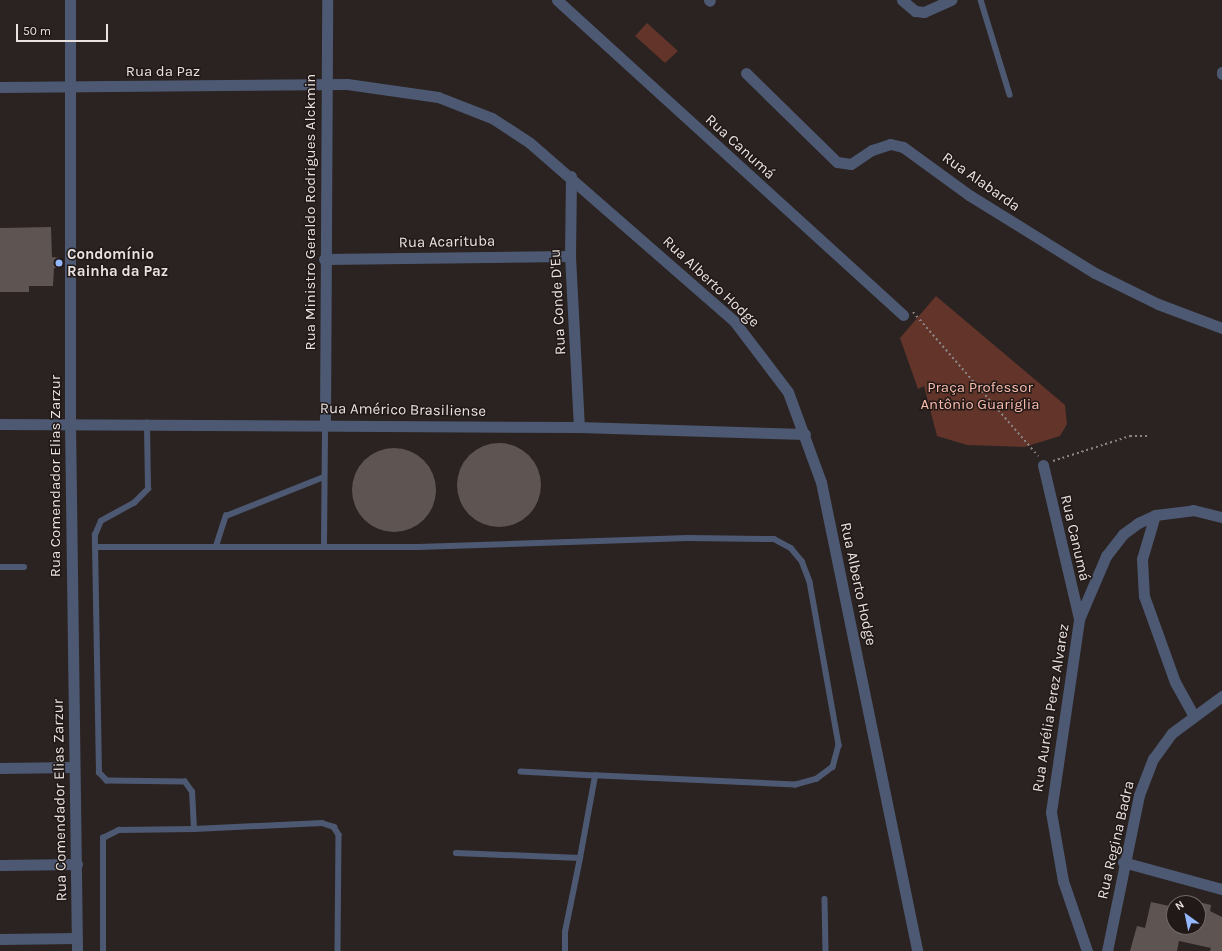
<!DOCTYPE html>
<meta charset="utf-8">
<style>
body{margin:0}
#map{position:relative;width:1222px;height:951px;overflow:hidden;background:#2b2321;font-family:Karla,sans-serif}
div>[style]{position:absolute}
.green>*{inset:0;background:#62342a}
.building>*{inset:0;background:#5e5552}
.round{border-radius:50%}
.path>*{height:2px;margin-top:-1px;transform-origin:0;background:repeating-linear-gradient(90deg,#8a8382 0 2px,transparent 0 5px)}
.service>*{height:5.5px;margin:-2.75px;padding:0 2.75px;transform-origin:2.75px;border-radius:2.75px;background:#4d5972}
.minor>*{height:11px;margin:-5.5px;padding:0 5.5px;transform-origin:5.5px;border-radius:5.5px;background:#4d5972}
.dots>*{width:11px;height:11px;translate:-50% -50%;box-sizing:border-box;border:2px solid #211917;border-radius:50%}
span{translate:-50% -50%;white-space:nowrap;text-align:center;line-height:1.15;-webkit-text-stroke:3px #211917;paint-order:stroke}
.street-label{font-size:15px;color:#e8e2e1}
.poi-label{font-size:15px;color:#e8e2e1;font-weight:700}
.left{translate:0 -50%;text-align:left}
.park-label{font-size:15px;color:#f9bbac}
.north{position:absolute;left:1166px;top:895px;width:40px;height:40px;box-sizing:border-box;background:#211917;border:1px solid #716968;border-radius:50%;rotate:327deg;font-size:11px;font-weight:700;line-height:16px;text-align:center;color:#e8e2e1}
.north::after{content:'';display:block;margin:auto;width:14px;height:18px;background:#94b7fd;clip-path:polygon(50% 0,100% 100%,50% 72%,0 100%)}
.scale{position:absolute;left:16px;top:24px;width:92px;height:18px;box-sizing:border-box;border:2px solid #e8e2e1;border-top:0;padding-left:5px;font-size:12px;line-height:14px;white-space:nowrap;color:#e8e2e1;-webkit-text-stroke:3px #211917;paint-order:stroke}
</style>
<div id="map">
<div class="green">
<div style="clip-path:polygon(647px 23px,678px 51px,665px 63px,635px 36px)"></div>
<div style="clip-path:polygon(936px 296px,1065px 405px,1067px 424px,1060px 436px,1024px 447px,967px 445px,937px 436px,924px 386px,918px 389px,900px 338px)"></div>
</div>
<div class="building">
<div style="clip-path:polygon(51px 227px,52px 257px,61px 258px,61px 268px,54px 268px,53px 286px,29px 286px,29px 292px,0 292px,0 228px)"></div>
<div class="round" style="left:457px;top:443px;width:84px;height:84px"></div>
<div class="round" style="left:352px;top:448px;width:84px;height:84px"></div>
<div style="clip-path:polygon(1151px 902px,1174px 907px,1174px 927px,1198px 927px,1198px 902px,1211px 905px,1210px 911px,1222px 917px,1222px 951px,1210px 951px,1211px 948px,1179px 941px,1177px 951px,1130px 951px,1137px 926px,1145px 928px)"></div>
</div>
<div class="path">
<div style="left:913px;top:312px;width:191px;rotate:49deg"></div>
<div style="left:1053px;top:461px;width:81px;rotate:-18deg"></div>
<div style="left:1130px;top:436px;width:20px"></div>
</div>
<div class="service">
<div style="left:981px;top:0;width:99px;rotate:73deg"></div>
<div style="left:216px;top:546px;width:32px;rotate:-72deg"></div>
<div style="left:226px;top:516px;width:105px;rotate:-21.7deg"></div>
<div style="left:324px;top:546px;width:122px;rotate:-89.5deg"></div>
<div style="left:95px;top:547px;width:323px"></div>
<div style="left:418px;top:547px;width:270px;rotate:-1.9deg"></div>
<div style="left:688px;top:538px;width:86px;rotate:0.7deg"></div>
<div style="left:774px;top:539px;width:19px;rotate:28deg"></div>
<div style="left:791px;top:548px;width:17px;rotate:50deg"></div>
<div style="left:802px;top:561px;width:22px;rotate:69deg"></div>
<div style="left:810px;top:582px;width:166px;rotate:79.9deg"></div>
<div style="left:839px;top:745px;width:23px;rotate:105deg"></div>
<div style="left:833px;top:767px;width:20px;rotate:143deg"></div>
<div style="left:817px;top:779px;width:22px;rotate:164deg"></div>
<div style="left:796px;top:785px;width:201px;rotate:-177.4deg"></div>
<div style="left:0;top:567px;width:24px"></div>
<div style="left:194px;top:829px;width:128px;rotate:-2.7deg"></div>
<div style="left:322px;top:823px;width:13px;rotate:18deg"></div>
<div style="left:334px;top:827px;width:9px;rotate:58deg"></div>
<div style="left:339px;top:835px;width:116px;rotate:90.5deg"></div>
<div style="left:456px;top:853px;width:124px;rotate:2.3deg"></div>
<div style="left:580px;top:858px;width:83px;rotate:-79.6deg"></div>
<div style="left:595px;top:776px;width:74px;rotate:-176.9deg"></div>
<div style="left:825px;top:899px;width:52px;rotate:88.9deg"></div>
<div style="left:103px;top:951px;width:113px;rotate:-90deg"></div>
<div style="left:103px;top:838px;width:18px;rotate:-27deg"></div>
<div style="left:119px;top:830px;width:75px;rotate:-0.8deg"></div>
<div style="left:194px;top:829px;width:37px;rotate:-93deg"></div>
<div style="left:192px;top:792px;width:12px;rotate:-125deg"></div>
<div style="left:185px;top:782px;width:78px;rotate:-179.3deg"></div>
<div style="left:107px;top:781px;width:11px;rotate:-135deg"></div>
<div style="left:99px;top:773px;width:238px;rotate:-91deg"></div>
<div style="left:95px;top:535px;width:15px;rotate:-67deg"></div>
<div style="left:101px;top:521px;width:38px;rotate:-29deg"></div>
<div style="left:134px;top:503px;width:20px;rotate:-45deg"></div>
<div style="left:148px;top:489px;width:66px;rotate:-90.9deg"></div>
<div style="left:565px;top:951px;width:19px;rotate:-90deg"></div>
<div style="left:565px;top:932px;width:76px;rotate:-78.5deg"></div>
</div>
<div class="minor">
<div style="left:70px;top:0;width:422px;rotate:90deg"></div>
<div style="left:70px;top:422px;width:529px;rotate:89.24deg"></div>
<div style="left:557px;top:0;width:468px;rotate:42.3deg"></div>
<div style="left:709px;top:0;width:1px;rotate:45deg"></div>
<div style="left:902px;top:0;width:17px;rotate:40deg"></div>
<div style="left:915px;top:11px;width:9px;rotate:6deg"></div>
<div style="left:924px;top:12px;width:30px;rotate:-24deg"></div>
<div style="left:1222px;top:72px;width:2px;rotate:90deg"></div>
<div style="left:746px;top:73px;width:127px;rotate:44.4deg"></div>
<div style="left:837px;top:162px;width:14px;rotate:8deg"></div>
<div style="left:851px;top:164px;width:25px;rotate:-34deg"></div>
<div style="left:872px;top:150px;width:19px;rotate:-18deg"></div>
<div style="left:890px;top:144px;width:13px;rotate:13deg"></div>
<div style="left:903px;top:147px;width:82px;rotate:36deg"></div>
<div style="left:969px;top:195px;width:148px;rotate:31.8deg"></div>
<div style="left:1095px;top:273px;width:70px;rotate:26.2deg"></div>
<div style="left:1158px;top:304px;width:68px;rotate:20.6deg"></div>
<div style="left:0;top:87px;width:347px;rotate:-0.5deg"></div>
<div style="left:347px;top:84px;width:92px;rotate:8.1deg"></div>
<div style="left:438px;top:97px;width:58px;rotate:21.3deg"></div>
<div style="left:492px;top:118px;width:45px;rotate:33.3deg"></div>
<div style="left:530px;top:143px;width:271px;rotate:41.1deg"></div>
<div style="left:734px;top:321px;width:89px;rotate:52.7deg"></div>
<div style="left:788px;top:392px;width:96px;rotate:69.9deg"></div>
<div style="left:821px;top:482px;width:479px;rotate:78.4deg"></div>
<div style="left:571px;top:176px;width:80px;rotate:90.7deg"></div>
<div style="left:570px;top:256px;width:171px;rotate:87deg"></div>
<div style="left:324px;top:259px;width:246px;rotate:-0.7deg"></div>
<div style="left:0;top:424px;width:579px;rotate:0.3deg"></div>
<div style="left:579px;top:427px;width:226px;rotate:1.8deg"></div>
<div style="left:325px;top:424px;width:424px;rotate:-89.7deg"></div>
<div style="left:1043px;top:465px;width:158px;rotate:76.8deg"></div>
<div style="left:1155px;top:515px;width:46px;rotate:106.5deg"></div>
<div style="left:1142px;top:559px;width:37px;rotate:87deg"></div>
<div style="left:1144px;top:596px;width:91px;rotate:70.2deg"></div>
<div style="left:1175px;top:682px;width:38px;rotate:61deg"></div>
<div style="left:0;top:768px;width:74px;rotate:-0.8deg"></div>
<div style="left:1123px;top:862px;width:103px;rotate:15.3deg"></div>
<div style="left:0;top:865px;width:77px;rotate:-0.7deg"></div>
<div style="left:0;top:939px;width:77px;rotate:-0.7deg"></div>
<div style="left:1087px;top:951px;width:74px;rotate:-108.9deg"></div>
<div style="left:1063px;top:881px;width:70px;rotate:-99.9deg"></div>
<div style="left:1051px;top:812px;width:195px;rotate:-81.7deg"></div>
<div style="left:1079px;top:619px;width:69px;rotate:-66.8deg"></div>
<div style="left:1106px;top:556px;width:28px;rotate:-52deg"></div>
<div style="left:1123px;top:534px;width:19px;rotate:-36deg"></div>
<div style="left:1138px;top:523px;width:19px;rotate:-25deg"></div>
<div style="left:1155px;top:515px;width:38px;rotate:-7deg"></div>
<div style="left:1193px;top:510px;width:30px;rotate:14deg"></div>
<div style="left:1107px;top:951px;width:159px;rotate:-78.4deg"></div>
<div style="left:1139px;top:795px;width:39px;rotate:-69deg"></div>
<div style="left:1153px;top:759px;width:32px;rotate:-54deg"></div>
<div style="left:1172px;top:733px;width:62px;rotate:-36.5deg"></div>
</div>
<div class="dots">
<div style="left:59px;top:263px;background:#94b7fd"></div>
</div>
<div class="street-label">
<span style="left:163px;top:72px">Rua da Paz</span>
<span style="left:740px;top:147px;rotate:42deg">Rua Canumá</span>
<span style="left:981px;top:182px;rotate:35deg">Rua Alabarda</span>
<span style="left:311px;top:212px;rotate:-90deg">Rua Ministro Geraldo Rodrigues Alckmin</span>
<span style="left:447px;top:242px;rotate:-1deg">Rua Acarituba</span>
<span style="left:711px;top:282px;rotate:43deg">Rua Alberto Hodge</span>
<span style="left:558px;top:302px;rotate:-93deg">Rua Conde D'Eu</span>
<span style="left:403px;top:410px;rotate:1deg">Rua Américo Brasiliense</span>
<span style="left:56px;top:476px;rotate:-90deg">Rua Comendador Elias Zarzur</span>
<span style="left:1075px;top:538px;rotate:77deg">Rua Canumá</span>
<span style="left:858px;top:584px;rotate:78deg">Rua Alberto Hodge</span>
<span style="left:1051px;top:708px;rotate:-81deg">Rua Aurélia Perez Alvarez</span>
<span style="left:60px;top:800px;rotate:-91deg">Rua Comendador Elias Zarzur</span>
<span style="left:1116px;top:840px;rotate:-77deg">Rua Regina Badra</span>
</div>
<div class="poi-label">
<span class="left" style="left:67px;top:263px">Condomínio<br>Rainha da Paz</span>
</div>
<div class="park-label">
<span style="left:980px;top:396px">Praça Professor<br>Antônio Guariglia</span>
</div>
<div class="north">N</div>
<div class="scale">50 m</div>
</div>
